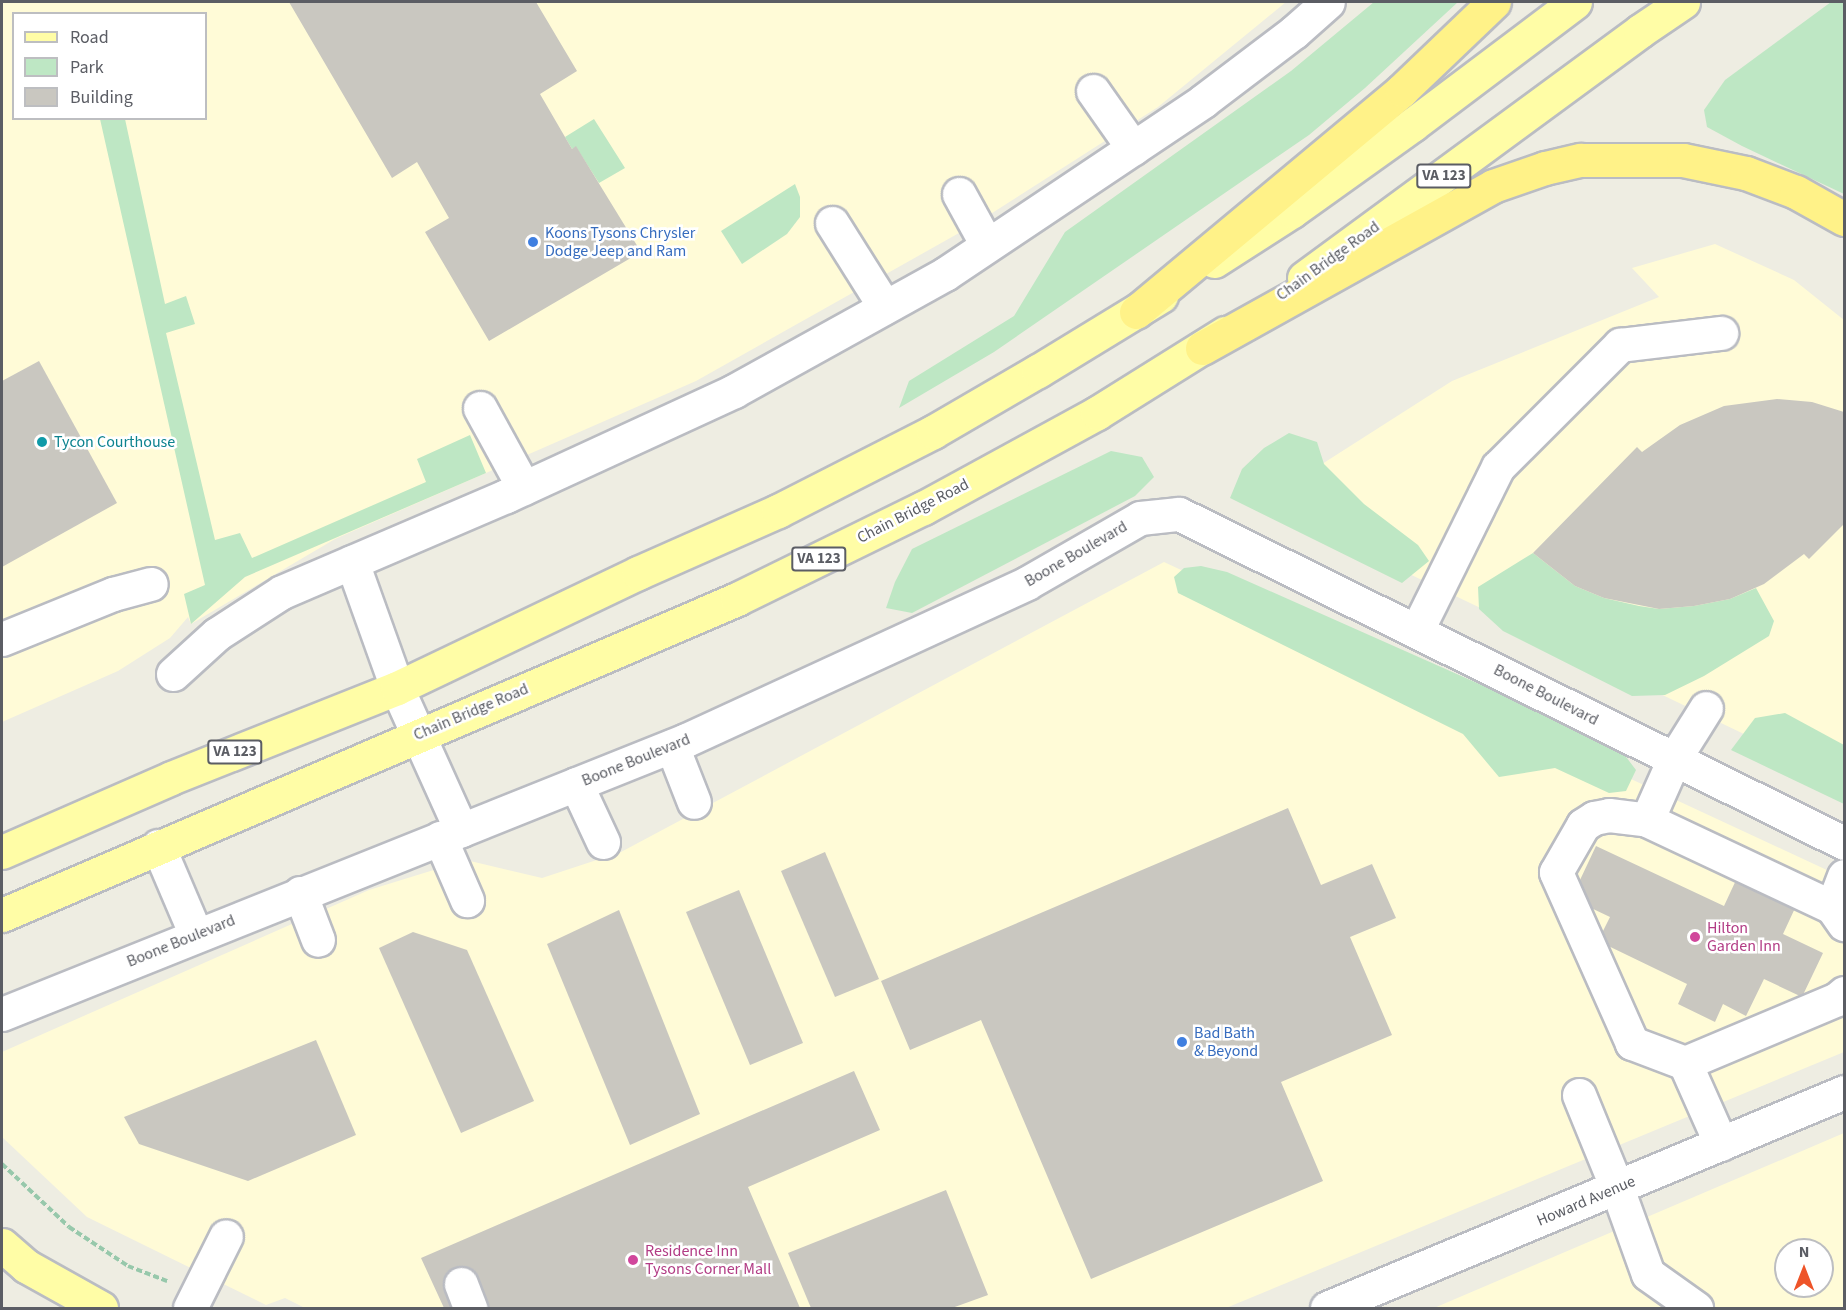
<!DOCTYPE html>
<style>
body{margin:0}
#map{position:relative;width:1846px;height:1310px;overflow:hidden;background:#eeede2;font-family:"Source Sans 3",sans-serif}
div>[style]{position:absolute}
.commercial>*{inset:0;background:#fffbd7}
.green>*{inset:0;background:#bee7c4}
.building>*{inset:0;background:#c9c7c0}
.path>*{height:4px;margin-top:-2px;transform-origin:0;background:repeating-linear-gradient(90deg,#97c8ab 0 6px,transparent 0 9px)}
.roads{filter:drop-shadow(2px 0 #babcc2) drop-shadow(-2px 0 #babcc2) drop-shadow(0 2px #babcc2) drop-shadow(0 -2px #babcc2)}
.minor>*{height:33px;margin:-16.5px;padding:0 16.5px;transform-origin:16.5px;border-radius:16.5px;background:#fff}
.major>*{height:33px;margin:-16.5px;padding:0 16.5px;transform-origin:16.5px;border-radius:16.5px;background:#fffda6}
.highway>*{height:33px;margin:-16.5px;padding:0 16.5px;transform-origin:16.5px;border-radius:16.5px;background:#fff288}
.dots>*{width:16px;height:16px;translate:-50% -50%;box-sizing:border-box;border:3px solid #fff;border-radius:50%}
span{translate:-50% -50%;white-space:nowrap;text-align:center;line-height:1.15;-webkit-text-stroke:5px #fff;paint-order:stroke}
.shield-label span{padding:2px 4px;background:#fff;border:2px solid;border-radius:4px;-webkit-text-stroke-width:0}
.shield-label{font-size:15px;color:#5b5d64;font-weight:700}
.shop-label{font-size:16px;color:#366cbe}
.left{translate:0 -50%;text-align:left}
.street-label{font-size:16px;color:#5b5d64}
.culture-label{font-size:16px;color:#0d838f}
.hotel-label{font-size:16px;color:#b23c85}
.frame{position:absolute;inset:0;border:3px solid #5b5d64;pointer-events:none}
.legend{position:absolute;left:12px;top:12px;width:195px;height:108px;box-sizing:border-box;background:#fff;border:2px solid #bdbec1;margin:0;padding:8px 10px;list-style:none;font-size:18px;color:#5b5d64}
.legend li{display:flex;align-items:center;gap:12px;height:30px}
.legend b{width:30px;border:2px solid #bdbec1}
.north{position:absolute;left:1774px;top:1238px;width:60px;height:60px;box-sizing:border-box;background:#fff;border:2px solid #bdbec1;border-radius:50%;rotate:0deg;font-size:16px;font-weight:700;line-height:24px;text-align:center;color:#5b5d64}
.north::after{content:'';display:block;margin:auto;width:21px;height:27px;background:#ee5429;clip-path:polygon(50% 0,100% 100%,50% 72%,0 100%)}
</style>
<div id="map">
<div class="commercial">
<div style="clip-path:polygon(evenodd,2px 2px,1286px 2px,1158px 107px,975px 224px,696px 381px,335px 539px,191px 624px,188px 617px,170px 638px,118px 671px,2px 722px,2px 2px,14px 14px,206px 14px,206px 118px,14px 118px,14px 14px)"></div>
<div style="clip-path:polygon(1715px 244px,1794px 280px,1844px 320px,1844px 782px,1261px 503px,1452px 381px,1659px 297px,1632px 268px)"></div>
<div style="clip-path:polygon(1164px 562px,1844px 878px,1844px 1052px,1226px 1308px,305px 1308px,285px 1298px,266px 1305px,87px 1217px,2px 1137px,2px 1052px,369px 890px,466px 860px,542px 878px,621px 852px)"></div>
<div style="clip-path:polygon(evenodd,1844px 1133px,1844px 1308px,1434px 1308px,1844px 1133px,1786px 1250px,1822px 1250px,1822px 1286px,1786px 1286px,1786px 1250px)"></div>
</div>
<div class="green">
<div style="clip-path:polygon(1374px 2px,1458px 2px,1365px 88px,1309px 135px,994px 352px,899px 408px,909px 381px,1014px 316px,1065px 232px,1291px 71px)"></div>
<div style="clip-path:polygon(1831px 2px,1844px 2px,1844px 194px,1742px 146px,1707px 127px,1704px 110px,1725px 80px)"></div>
<div style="clip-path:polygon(100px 119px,125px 119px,165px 304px,186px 296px,195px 324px,166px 333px,215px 540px,240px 533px,252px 558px,426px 482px,417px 459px,470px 435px,486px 473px,245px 577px,191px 624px,184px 594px,205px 585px)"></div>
<div style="clip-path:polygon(594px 119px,625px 168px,599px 183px,576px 147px,572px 149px,565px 137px)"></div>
<div style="clip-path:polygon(795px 184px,800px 197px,800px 217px,787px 234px,742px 264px,721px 231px)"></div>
<div style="clip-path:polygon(1289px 433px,1317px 442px,1324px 464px,1364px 504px,1418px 545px,1429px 561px,1402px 583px,1230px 498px,1242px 469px,1264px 448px)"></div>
<div style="clip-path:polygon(1111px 451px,1142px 457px,1154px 477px,1135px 496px,912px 613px,886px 608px,895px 582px,912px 549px)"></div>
<div style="clip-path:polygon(1533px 553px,1575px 586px,1604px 598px,1639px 606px,1659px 609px,1694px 606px,1730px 599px,1756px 588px,1774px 621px,1769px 636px,1704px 676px,1665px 695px,1632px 696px,1503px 631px,1479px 609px,1478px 587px)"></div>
<div style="clip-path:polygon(1201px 566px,1227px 572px,1617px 745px,1636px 770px,1626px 791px,1609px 793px,1555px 768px,1499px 777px,1463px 734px,1178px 593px,1174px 577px,1184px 568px)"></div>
<div style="clip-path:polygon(1785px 713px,1844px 745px,1844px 804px,1731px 750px,1755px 718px)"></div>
</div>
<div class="building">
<div style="clip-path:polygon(289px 2px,536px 2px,577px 71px,540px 94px,572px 149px,576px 146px,641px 252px,489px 341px,425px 232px,449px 218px,417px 162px,392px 178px)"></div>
<div style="clip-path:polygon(39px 361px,117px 503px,2px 567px,2px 381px)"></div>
<div style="clip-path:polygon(1777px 399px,1812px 402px,1844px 412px,1844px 524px,1809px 559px,1804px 554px,1764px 584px,1730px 599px,1694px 606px,1659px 609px,1604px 598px,1575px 586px,1533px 553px,1637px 447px,1642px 452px,1680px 425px,1724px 406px)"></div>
<div style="clip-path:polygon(1288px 808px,1321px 885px,1372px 864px,1396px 918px,1350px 937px,1392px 1035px,1281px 1082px,1323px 1181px,1091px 1279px,981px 1020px,910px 1050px,881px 981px)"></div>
<div style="clip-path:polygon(1596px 846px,1724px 906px,1737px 878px,1796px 906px,1783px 934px,1823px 953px,1802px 997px,1764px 979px,1746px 1016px,1723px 1004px,1715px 1022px,1678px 1004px,1687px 984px,1598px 941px,1610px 917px,1589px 907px,1580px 880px)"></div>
<div style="clip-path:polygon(825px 852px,879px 979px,835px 997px,781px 871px)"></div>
<div style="clip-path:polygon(739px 890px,803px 1043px,750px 1065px,686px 912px)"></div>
<div style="clip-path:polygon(619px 910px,700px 1114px,630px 1145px,547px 944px)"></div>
<div style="clip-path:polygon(413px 932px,467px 950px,534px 1101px,461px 1133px,379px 948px)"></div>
<div style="clip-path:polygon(316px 1040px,356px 1135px,248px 1181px,139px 1144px,124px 1117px)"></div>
<div style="clip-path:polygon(854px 1071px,880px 1130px,748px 1187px,800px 1308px,444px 1308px,421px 1258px)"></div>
<div style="clip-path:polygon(946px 1190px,988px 1295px,952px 1308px,811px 1308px,788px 1253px)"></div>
</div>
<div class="path">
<div style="left:2px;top:1164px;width:92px;rotate:43.2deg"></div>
<div style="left:69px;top:1227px;width:71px;rotate:33.5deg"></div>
<div style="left:128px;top:1266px;width:42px;rotate:21deg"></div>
</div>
<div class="roads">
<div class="minor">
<div style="left:1093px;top:91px;width:70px;rotate:54.9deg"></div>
<div style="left:959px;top:194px;width:58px;rotate:61.2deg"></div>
<div style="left:832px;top:223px;width:99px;rotate:57.8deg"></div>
<div style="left:480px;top:408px;width:91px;rotate:61.2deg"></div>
<div style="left:352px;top:562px;width:134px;rotate:70.3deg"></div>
<div style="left:397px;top:688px;width:156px;rotate:65.7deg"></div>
<div style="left:1417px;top:630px;width:182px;rotate:-63.6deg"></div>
<div style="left:1498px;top:467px;width:173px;rotate:-45deg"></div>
<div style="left:1620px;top:345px;width:102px;rotate:-6.8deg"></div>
<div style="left:2px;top:639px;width:120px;rotate:-22.1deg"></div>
<div style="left:113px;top:594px;width:39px;rotate:-15deg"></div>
<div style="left:173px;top:674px;width:59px;rotate:-42.3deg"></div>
<div style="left:217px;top:634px;width:77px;rotate:-32.9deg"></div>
<div style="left:282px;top:592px;width:244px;rotate:-23.2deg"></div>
<div style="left:506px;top:496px;width:251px;rotate:-24.7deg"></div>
<div style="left:734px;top:391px;width:241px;rotate:-29deg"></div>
<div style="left:945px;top:274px;width:311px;rotate:-33.8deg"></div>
<div style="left:1203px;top:101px;width:114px;rotate:-37.2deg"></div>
<div style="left:1294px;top:32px;width:45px;rotate:-41.4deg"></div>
<div style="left:672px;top:746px;width:60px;rotate:68.6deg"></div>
<div style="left:576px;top:784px;width:64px;rotate:65deg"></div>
<div style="left:1647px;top:820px;width:204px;rotate:25.2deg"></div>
<div style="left:440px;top:838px;width:68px;rotate:66.5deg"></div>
<div style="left:158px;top:846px;width:97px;rotate:66.9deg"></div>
<div style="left:1844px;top:876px;width:33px;rotate:111deg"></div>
<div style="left:1832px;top:907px;width:21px;rotate:55deg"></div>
<div style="left:300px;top:893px;width:50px;rotate:69deg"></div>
<div style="left:2px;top:1014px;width:737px;rotate:-21.83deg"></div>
<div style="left:686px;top:740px;width:375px;rotate:-24.7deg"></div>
<div style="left:1027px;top:583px;width:130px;rotate:-29.9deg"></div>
<div style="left:1140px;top:518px;width:39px;rotate:-6deg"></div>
<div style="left:1179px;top:514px;width:742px;rotate:26.32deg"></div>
<div style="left:1685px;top:1063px;width:57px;rotate:-159.3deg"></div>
<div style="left:1632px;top:1043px;width:187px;rotate:-114deg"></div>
<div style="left:1556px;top:872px;width:54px;rotate:-60.1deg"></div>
<div style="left:1583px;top:825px;width:13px;rotate:-32deg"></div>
<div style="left:1594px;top:818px;width:15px;rotate:-11deg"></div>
<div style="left:1609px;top:815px;width:38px;rotate:7deg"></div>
<div style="left:1647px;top:820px;width:67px;rotate:-66.1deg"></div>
<div style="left:1674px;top:759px;width:60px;rotate:-57.9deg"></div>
<div style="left:1579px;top:1095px;width:100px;rotate:67.8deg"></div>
<div style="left:1617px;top:1188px;width:91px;rotate:70.2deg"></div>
<div style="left:1648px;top:1274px;width:59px;rotate:35.3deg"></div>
<div style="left:1721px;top:1144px;width:89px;rotate:-114deg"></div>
<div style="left:1685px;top:1063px;width:165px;rotate:-22.8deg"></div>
<div style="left:1837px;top:999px;width:9px;rotate:-41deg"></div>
<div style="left:461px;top:1284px;width:26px;rotate:69deg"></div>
<div style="left:190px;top:1308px;width:80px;rotate:-63.4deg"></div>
<div style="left:1327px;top:1308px;width:560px;rotate:-22.67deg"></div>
</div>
<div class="major">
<div style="left:1214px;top:261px;width:93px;rotate:-32.7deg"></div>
<div style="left:1292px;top:211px;width:148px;rotate:-35.6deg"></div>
<div style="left:1412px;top:125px;width:204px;rotate:-37deg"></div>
<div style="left:1304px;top:278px;width:417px;rotate:-36.3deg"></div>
<div style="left:1640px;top:31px;width:52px;rotate:-34deg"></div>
<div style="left:2px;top:852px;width:184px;rotate:-23.6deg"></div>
<div style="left:171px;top:778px;width:243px;rotate:-21.7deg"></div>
<div style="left:397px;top:688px;width:267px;rotate:-25.5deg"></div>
<div style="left:638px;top:573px;width:153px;rotate:-23.9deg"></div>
<div style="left:778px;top:511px;width:174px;rotate:-27deg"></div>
<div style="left:933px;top:432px;width:121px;rotate:-30.2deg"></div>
<div style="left:1038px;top:371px;width:144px;rotate:-31.4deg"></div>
<div style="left:2px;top:915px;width:800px;rotate:-23.26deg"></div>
<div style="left:737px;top:599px;width:207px;rotate:-26.1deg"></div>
<div style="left:923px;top:508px;width:198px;rotate:-28.6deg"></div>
<div style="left:1097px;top:413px;width:151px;rotate:-32deg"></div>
<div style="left:2px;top:1245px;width:32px;rotate:41deg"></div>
<div style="left:26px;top:1266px;width:86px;rotate:29.2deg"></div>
</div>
<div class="highway">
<div style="left:1136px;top:312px;width:346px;rotate:-39.8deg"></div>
<div style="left:1402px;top:90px;width:127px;rotate:-43.7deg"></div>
<div style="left:1202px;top:348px;width:333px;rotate:-29.1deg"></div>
<div style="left:1493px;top:186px;width:55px;rotate:-19.1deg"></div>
<div style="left:1545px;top:168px;width:37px;rotate:-13deg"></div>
<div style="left:1581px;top:160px;width:102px"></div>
<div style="left:1683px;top:160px;width:64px;rotate:11.7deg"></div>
<div style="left:1746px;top:173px;width:53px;rotate:20.8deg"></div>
<div style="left:1796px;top:192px;width:55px;rotate:29.4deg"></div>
</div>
</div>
<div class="dots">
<div style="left:533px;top:242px;background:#3f7fe0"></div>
<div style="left:42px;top:442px;background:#0f9aa8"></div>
<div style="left:1695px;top:937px;background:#d1479c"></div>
<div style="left:1182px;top:1042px;background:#3f7fe0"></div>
<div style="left:633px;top:1260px;background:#d1479c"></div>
</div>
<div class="shield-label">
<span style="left:1444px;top:176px">VA 123</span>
<span style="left:819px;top:559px">VA 123</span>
<span style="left:235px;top:752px">VA 123</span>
</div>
<div class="shop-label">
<span class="left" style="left:545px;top:242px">Koons Tysons Chrysler<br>Dodge Jeep and Ram</span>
<span class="left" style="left:1194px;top:1042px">Bad Bath<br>&amp; Beyond</span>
</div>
<div class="street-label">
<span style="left:1328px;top:261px;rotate:-36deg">Chain Bridge Road</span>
<span style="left:913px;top:511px;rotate:-27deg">Chain Bridge Road</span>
<span style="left:1076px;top:554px;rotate:-30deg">Boone Boulevard</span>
<span style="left:1546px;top:695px;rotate:27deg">Boone Boulevard</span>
<span style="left:471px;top:712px;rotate:-23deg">Chain Bridge Road</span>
<span style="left:636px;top:760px;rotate:-22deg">Boone Boulevard</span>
<span style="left:181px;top:941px;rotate:-22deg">Boone Boulevard</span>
<span style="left:1586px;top:1201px;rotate:-23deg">Howard Avenue</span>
</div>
<div class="culture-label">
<span class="left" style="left:54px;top:442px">Tycon Courthouse</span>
</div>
<div class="hotel-label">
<span class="left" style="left:1707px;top:937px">Hilton<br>Garden Inn</span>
<span class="left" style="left:645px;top:1260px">Residence Inn<br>Tysons Corner Mall</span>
</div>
<div class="frame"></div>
<ul class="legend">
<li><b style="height:8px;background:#fffda6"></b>Road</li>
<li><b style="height:16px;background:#bee7c4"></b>Park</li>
<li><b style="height:16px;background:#c9c7c0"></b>Building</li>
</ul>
<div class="north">N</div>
</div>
